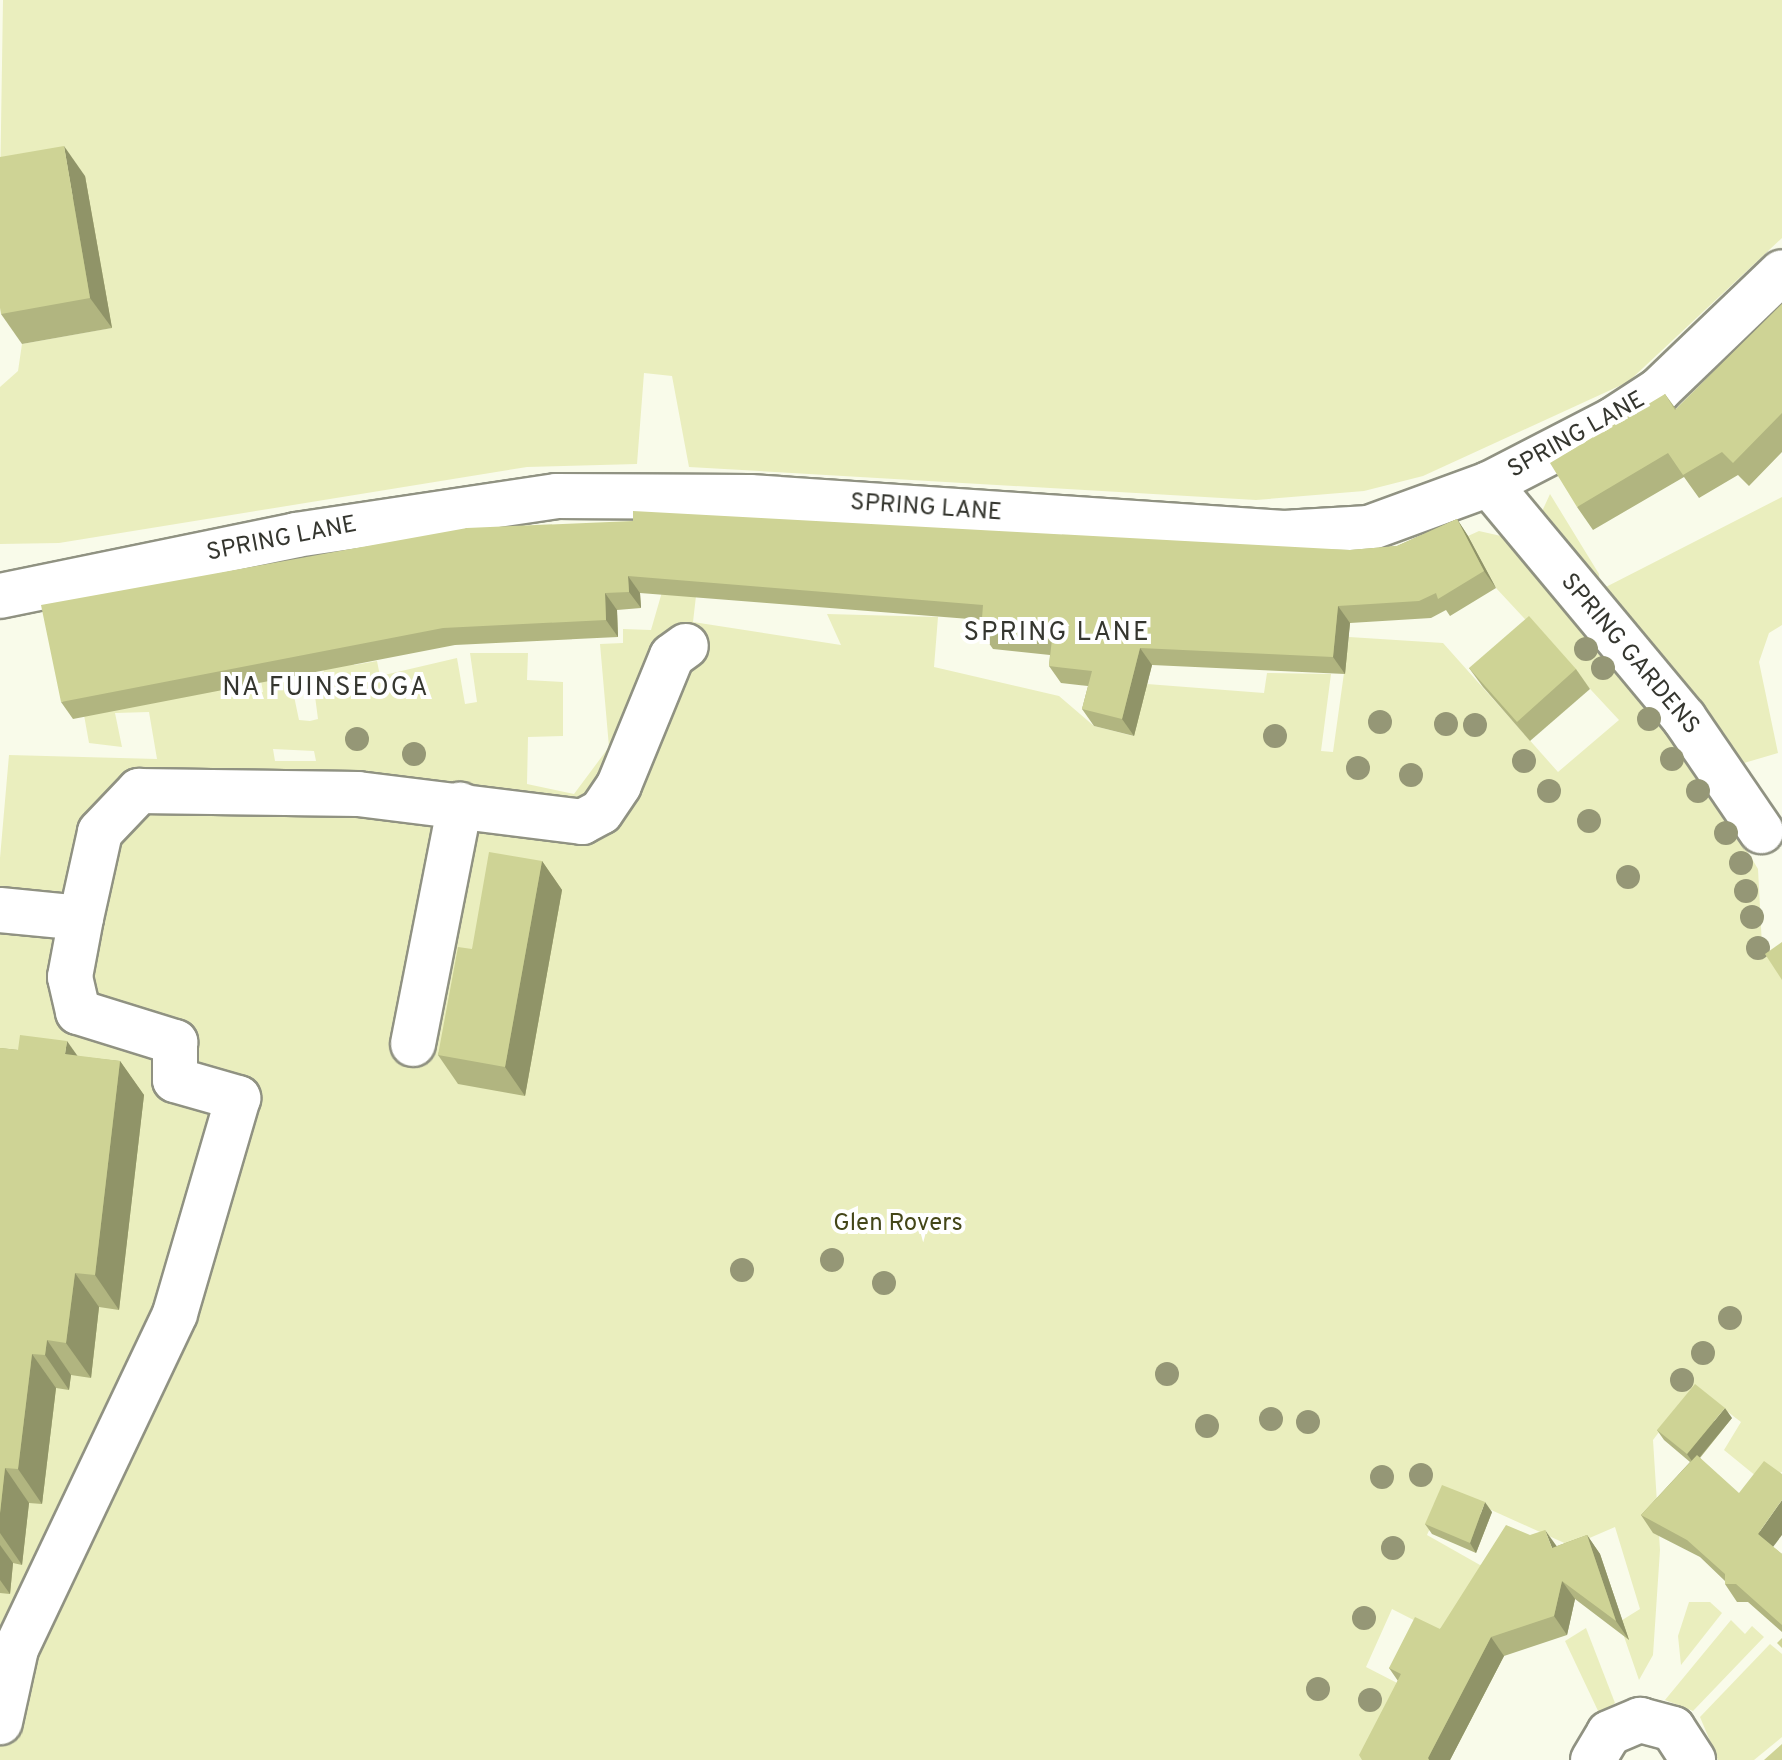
<!DOCTYPE html>
<style>
body{margin:0}
#map{position:relative;width:1782px;height:1760px;overflow:hidden;background:#f9fbea;font-family:Overpass,sans-serif}
div>[style]{position:absolute}
.green>*{inset:0;background:#eaeebe}
.roads{filter:drop-shadow(2px 0 #909282) drop-shadow(-2px 0 #909282) drop-shadow(0 2px #909282) drop-shadow(0 -2px #909282)}
.minor>*{height:44px;margin:-22px;padding:0 22px;transform-origin:22px;border-radius:22px;background:#fff}
.trees>*{width:24px;height:24px;margin:-12px;border-radius:50%;background:#959776}
.wall>*{inset:0;background:#b1b580}
.shaded-wall>*{inset:0;background:#909468}
.building>*{inset:0;background:#ced395}
span{translate:-50% -50%;white-space:nowrap;text-align:center;line-height:1.15;-webkit-text-stroke:8px #fff;paint-order:stroke}
.street-label{font-size:24px;color:#35362f}
.park-label{font-size:24px;color:#444618}
.neighbourhood-label{font-size:26px;color:#35362f;letter-spacing:2px}
</style>
<div id="map">
<div class="green">
<div style="clip-path:polygon(3px 0,1782px 0,1782px 238px,1628px 382px,1423px 476px,1364px 491px,1256px 500px,689px 467px,672px 376px,644px 373px,637px 464px,527px 467px,59px 543px,0 544px,0 387px,18px 371px,22px 344px,111px 328px,0 191px)"></div>
<div style="clip-path:polygon(1550px 494px,1599px 574px,1600px 590px,1782px 497px,1782px 625px,1769px 633px,1759px 662px,1778px 753px,1744px 763px,1539px 518px)"></div>
<div style="clip-path:polygon(evenodd,1479px 531px,1501px 536px,1688px 752px,1758px 869px,1762px 946px,1782px 979px,1782px 1472px,1762px 1481px,1724px 1450px,1741px 1422px,1694px 1386px,1653px 1440px,1660px 1550px,1653px 1655px,1639px 1680px,1619px 1622px,1640px 1609px,1615px 1527px,1571px 1546px,1447px 1490px,1427px 1535px,1480px 1565px,1488px 1562px,1453px 1640px,1392px 1609px,1366px 1667px,1440px 1705px,1414px 1760px,0 1760px,0 858px,9px 755px,157px 759px,149px 712px,115px 713px,122px 747px,89px 743px,84px 715px,223px 688px,226px 698px,263px 692px,257px 658px,273px 680px,290px 677px,299px 720px,310px 721px,318px 719px,313px 681px,325px 678px,319px 646px,349px 641px,354px 665px,377px 661px,380px 676px,457px 658px,465px 704px,477px 702px,470px 653px,528px 653px,527px 680px,563px 682px,563px 736px,528px 737px,527px 784px,574px 794px,609px 747px,600px 644px,623px 643px,623px 629px,651px 630px,662px 592px,696px 596px,693px 622px,841px 645px,827px 614px,938px 617px,934px 667px,1059px 696px,1094px 726px,1133px 736px,1147px 684px,1264px 693px,1267px 673px,1331px 674px,1321px 751px,1333px 752px,1349px 637px,1443px 643px,1558px 772px,1619px 720px,1496px 588px,1468px 536px,1479px 531px,273px 749px,314px 751px,316px 761px,275px 761px,273px 749px)"></div>
<div style="clip-path:polygon(1689px 1602px,1710px 1602px,1722px 1613px,1681px 1665px,1678px 1636px)"></div>
<div style="clip-path:polygon(1731px 1620px,1745px 1634px,1752px 1626px,1764px 1637px,1693px 1711px,1665px 1700px)"></div>
<div style="clip-path:polygon(1586px 1628px,1615px 1703px,1600px 1715px,1565px 1641px)"></div>
<div style="clip-path:polygon(1770px 1644px,1782px 1654px,1782px 1737px,1754px 1760px,1718px 1760px,1700px 1717px)"></div>
</div>
<div class="roads">
<div class="minor">
<div style="left:1489px;top:484px;width:305px;rotate:50.2deg"></div>
<div style="left:1684px;top:718px;width:137px;rotate:55.7deg"></div>
<div style="left:0;top:596px;width:302px;rotate:-11.6deg"></div>
<div style="left:296px;top:535px;width:263px;rotate:-8.5deg"></div>
<div style="left:556px;top:496px;width:194px;rotate:0.3deg"></div>
<div style="left:750px;top:497px;width:535px;rotate:3.86deg"></div>
<div style="left:1284px;top:533px;width:85px;rotate:-3.4deg"></div>
<div style="left:1369px;top:528px;width:128px;rotate:-20.1deg"></div>
<div style="left:1489px;top:484px;width:140px;rotate:-27.3deg"></div>
<div style="left:1613px;top:420px;width:55px;rotate:-33.1deg"></div>
<div style="left:1659px;top:390px;width:170px;rotate:-43.8deg"></div>
<div style="left:0;top:910px;width:81px;rotate:5.6deg"></div>
<div style="left:81px;top:918px;width:60px;rotate:100.6deg"></div>
<div style="left:70px;top:977px;width:36px;rotate:77deg"></div>
<div style="left:78px;top:1012px;width:102px;rotate:17.2deg"></div>
<div style="left:175px;top:1042px;width:38px;rotate:90deg"></div>
<div style="left:175px;top:1080px;width:66px;rotate:15.9deg"></div>
<div style="left:238px;top:1098px;width:225px;rotate:106.3deg"></div>
<div style="left:175px;top:1314px;width:371px;rotate:115.4deg"></div>
<div style="left:16px;top:1649px;width:75px;rotate:102.4deg"></div>
<div style="left:81px;top:918px;width:88px;rotate:-77.5deg"></div>
<div style="left:100px;top:832px;width:57px;rotate:-46.4deg"></div>
<div style="left:139px;top:791px;width:219px;rotate:0.8deg"></div>
<div style="left:358px;top:794px;width:226px;rotate:7.1deg"></div>
<div style="left:582px;top:822px;width:21px;rotate:-28deg"></div>
<div style="left:601px;top:812px;width:32px;rotate:-56deg"></div>
<div style="left:619px;top:785px;width:139px;rotate:-67.7deg"></div>
<div style="left:672px;top:656px;width:17px;rotate:-36deg"></div>
<div style="left:413px;top:1044px;width:244px;rotate:-78.9deg"></div>
<div style="left:1593px;top:1760px;width:31px;rotate:-59deg"></div>
<div style="left:1609px;top:1733px;width:34px;rotate:-23deg"></div>
<div style="left:1640px;top:1720px;width:34px;rotate:15deg"></div>
<div style="left:1673px;top:1729px;width:37px;rotate:57deg"></div>
</div>
</div>
<div class="trees">
<div style="left:1586px;top:649px"></div>
<div style="left:1603px;top:668px"></div>
<div style="left:1649px;top:719px"></div>
<div style="left:1380px;top:722px"></div>
<div style="left:1446px;top:724px"></div>
<div style="left:1475px;top:725px"></div>
<div style="left:1275px;top:736px"></div>
<div style="left:357px;top:739px"></div>
<div style="left:414px;top:754px"></div>
<div style="left:1672px;top:759px"></div>
<div style="left:1524px;top:761px"></div>
<div style="left:1358px;top:768px"></div>
<div style="left:1411px;top:775px"></div>
<div style="left:1549px;top:791px"></div>
<div style="left:1698px;top:791px"></div>
<div style="left:1589px;top:821px"></div>
<div style="left:1726px;top:833px"></div>
<div style="left:1741px;top:863px"></div>
<div style="left:1628px;top:877px"></div>
<div style="left:1746px;top:891px"></div>
<div style="left:1752px;top:917px"></div>
<div style="left:1758px;top:948px"></div>
<div style="left:832px;top:1260px"></div>
<div style="left:742px;top:1270px"></div>
<div style="left:884px;top:1283px"></div>
<div style="left:1730px;top:1318px"></div>
<div style="left:1703px;top:1353px"></div>
<div style="left:1167px;top:1374px"></div>
<div style="left:1682px;top:1380px"></div>
<div style="left:1271px;top:1419px"></div>
<div style="left:1308px;top:1422px"></div>
<div style="left:1207px;top:1426px"></div>
<div style="left:1421px;top:1475px"></div>
<div style="left:1382px;top:1477px"></div>
<div style="left:1393px;top:1548px"></div>
<div style="left:1364px;top:1618px"></div>
<div style="left:1318px;top:1689px"></div>
<div style="left:1370px;top:1700px"></div>
</div>
<div class="wall">
<div style="clip-path:polygon(85px 176px,112px 328px,22px 344px,1px 314px)"></div>
<div style="clip-path:polygon(1782px 304px,1782px 452px,1749px 486px,1738px 475px,1699px 498px,1684px 477px,1593px 530px,1577px 507px,1665px 394px,1676px 409px)"></div>
<div style="clip-path:polygon(1457px 519px,1468px 536px,1496px 588px,1450px 616px,1446px 610px,1431px 618px,1350px 623px,1345px 674px,1152px 665px,1134px 736px,1094px 726px,1082px 709px,1088px 686px,1061px 683px,1049px 666px,1050px 655px,993px 649px,981px 632px,982px 620px,640px 593px,641px 608px,617px 610px,618px 637px,455px 645px,73px 719px,61px 702px,467px 528px,1350px 550px,1397px 546px)"></div>
<div style="clip-path:polygon(1469px 668px,1576px 669px,1590px 689px,1530px 741px,1483px 687px)"></div>
<div style="clip-path:polygon(542px 861px,562px 890px,525px 1096px,458px 1084px,438px 1055px,472px 949px)"></div>
<div style="clip-path:polygon(0 1048px,120px 1061px,144px 1095px,119px 1310px,99px 1307px,91px 1378px,71px 1375px,69px 1390px,56px 1388px,42px 1504px,29px 1503px,22px 1565px,13px 1563px,10px 1594px,0 1593px)"></div>
<div style="clip-path:polygon(1732px 1418px,1700px 1458px,1773px 1547px,1782px 1554px,1782px 1632px,1748px 1602px,1737px 1602px,1725px 1584px,1725px 1581px,1700px 1557px,1653px 1533px,1641px 1515px,1690px 1462px,1664px 1440px,1657px 1430px)"></div>
<div style="clip-path:polygon(1492px 1512px,1476px 1553px,1432px 1534px,1425px 1524px)"></div>
<div style="clip-path:polygon(1587px 1535px,1600px 1554px,1629px 1640px,1575px 1599px,1567px 1635px,1504px 1656px,1450px 1760px,1362px 1760px,1398px 1681px,1389px 1668px,1440px 1629px,1557px 1546px)"></div>
</div>
<div class="shaded-wall">
<div style="clip-path:polygon(64px 146px,85px 176px,112px 328px,90px 298px)"></div>
<div style="clip-path:polygon(1457px 519px,1468px 536px,1496px 588px,1484px 571px)"></div>
<div style="clip-path:polygon(628px 576px,640px 593px,641px 608px,629px 592px)"></div>
<div style="clip-path:polygon(605px 593px,617px 610px,618px 637px,606px 620px)"></div>
<div style="clip-path:polygon(1338px 606px,1350px 623px,1345px 674px,1333px 657px)"></div>
<div style="clip-path:polygon(1140px 648px,1152px 665px,1134px 736px,1122px 719px)"></div>
<div style="clip-path:polygon(542px 861px,562px 890px,525px 1096px,505px 1067px)"></div>
<div style="clip-path:polygon(67px 1041px,91px 1075px,65px 1054px)"></div>
<div style="clip-path:polygon(120px 1061px,144px 1095px,119px 1310px,95px 1275px)"></div>
<div style="clip-path:polygon(75px 1273px,99px 1307px,91px 1378px,66px 1343px)"></div>
<div style="clip-path:polygon(47px 1340px,71px 1375px,69px 1390px,45px 1355px)"></div>
<div style="clip-path:polygon(32px 1354px,56px 1388px,42px 1504px,18px 1469px)"></div>
<div style="clip-path:polygon(1725px 1408px,1732px 1418px,1694px 1464px,1687px 1454px)"></div>
<div style="clip-path:polygon(5px 1468px,29px 1503px,22px 1565px,0 1533px,0 1513px)"></div>
<div style="clip-path:polygon(1782px 1500px,1782px 1535px,1770px 1551px,1758px 1534px)"></div>
<div style="clip-path:polygon(1485px 1502px,1492px 1512px,1476px 1553px,1470px 1543px)"></div>
<div style="clip-path:polygon(1545px 1530px,1558px 1548px,1552px 1548px)"></div>
<div style="clip-path:polygon(1587px 1535px,1600px 1554px,1629px 1640px,1616px 1621px)"></div>
<div style="clip-path:polygon(0 1545px,13px 1563px,10px 1594px,0 1580px)"></div>
<div style="clip-path:polygon(1562px 1581px,1575px 1599px,1567px 1635px,1554px 1616px)"></div>
<div style="clip-path:polygon(1491px 1637px,1504px 1656px,1450px 1760px,1429px 1760px,1428px 1758px)"></div>
</div>
<div class="building">
<div style="clip-path:polygon(64px 146px,90px 298px,1px 314px,0 308px,0 157px)"></div>
<div style="clip-path:polygon(1782px 304px,1782px 413px,1733px 463px,1722px 452px,1683px 475px,1668px 453px,1577px 507px,1550px 463px,1665px 394px,1675px 410px)"></div>
<div style="clip-path:polygon(633px 511px,1350px 550px,1397px 546px,1457px 519px,1484px 571px,1438px 599px,1436px 593px,1419px 601px,1338px 606px,1333px 657px,1140px 648px,1122px 719px,1082px 709px,1092px 671px,1049px 666px,1052px 639px,981px 632px,983px 605px,628px 576px,629px 592px,605px 593px,606px 620px,443px 628px,61px 702px,41px 605px,467px 528px,633px 521px)"></div>
<div style="clip-path:polygon(1529px 616px,1576px 669px,1517px 722px,1469px 668px)"></div>
<div style="clip-path:polygon(489px 852px,542px 861px,505px 1067px,438px 1055px,458px 947px,472px 949px)"></div>
<div style="clip-path:polygon(1782px 942px,1782px 980px,1765px 954px)"></div>
<div style="clip-path:polygon(20px 1035px,67px 1041px,65px 1054px,120px 1061px,95px 1275px,75px 1273px,66px 1343px,47px 1340px,45px 1355px,32px 1354px,18px 1469px,5px 1468px,0 1513px,0 1048px,18px 1050px)"></div>
<div style="clip-path:polygon(1695px 1384px,1725px 1408px,1687px 1454px,1657px 1430px)"></div>
<div style="clip-path:polygon(1697px 1455px,1739px 1493px,1764px 1461px,1782px 1474px,1782px 1500px,1758px 1534px,1782px 1554px,1782px 1625px,1736px 1584px,1725px 1584px,1725px 1574px,1687px 1540px,1641px 1515px)"></div>
<div style="clip-path:polygon(1442px 1485px,1485px 1502px,1470px 1543px,1425px 1524px)"></div>
<div style="clip-path:polygon(1506px 1525px,1530px 1535px,1545px 1530px,1552px 1548px,1587px 1535px,1616px 1621px,1562px 1581px,1554px 1616px,1491px 1637px,1428px 1758px,1429px 1760px,1362px 1760px,1359px 1755px,1401px 1674px,1389px 1668px,1415px 1617px,1440px 1629px)"></div>
<div style="clip-path:polygon(1782px 1638px,1782px 1648px,1777px 1643px)"></div>
<div style="clip-path:polygon(1782px 1744px,1782px 1760px,1764px 1760px)"></div>
</div>
<div class="street-label">
<span style="left:1577px;top:436px;rotate:-29deg">SPRING LANE</span>
<span style="left:926px;top:509px;rotate:4deg">SPRING LANE</span>
<span style="left:282px;top:540px;rotate:-11deg">SPRING LANE</span>
<span style="left:1629px;top:655px;rotate:50deg">SPRING GARDENS</span>
</div>
<div class="park-label">
<span style="left:898px;top:1225px">Glen Rovers</span>
</div>
<div class="neighbourhood-label">
<span style="left:1057px;top:634px">SPRING LANE</span>
<span style="left:326px;top:689px">NA FUINSEOGA</span>
</div>
</div>
